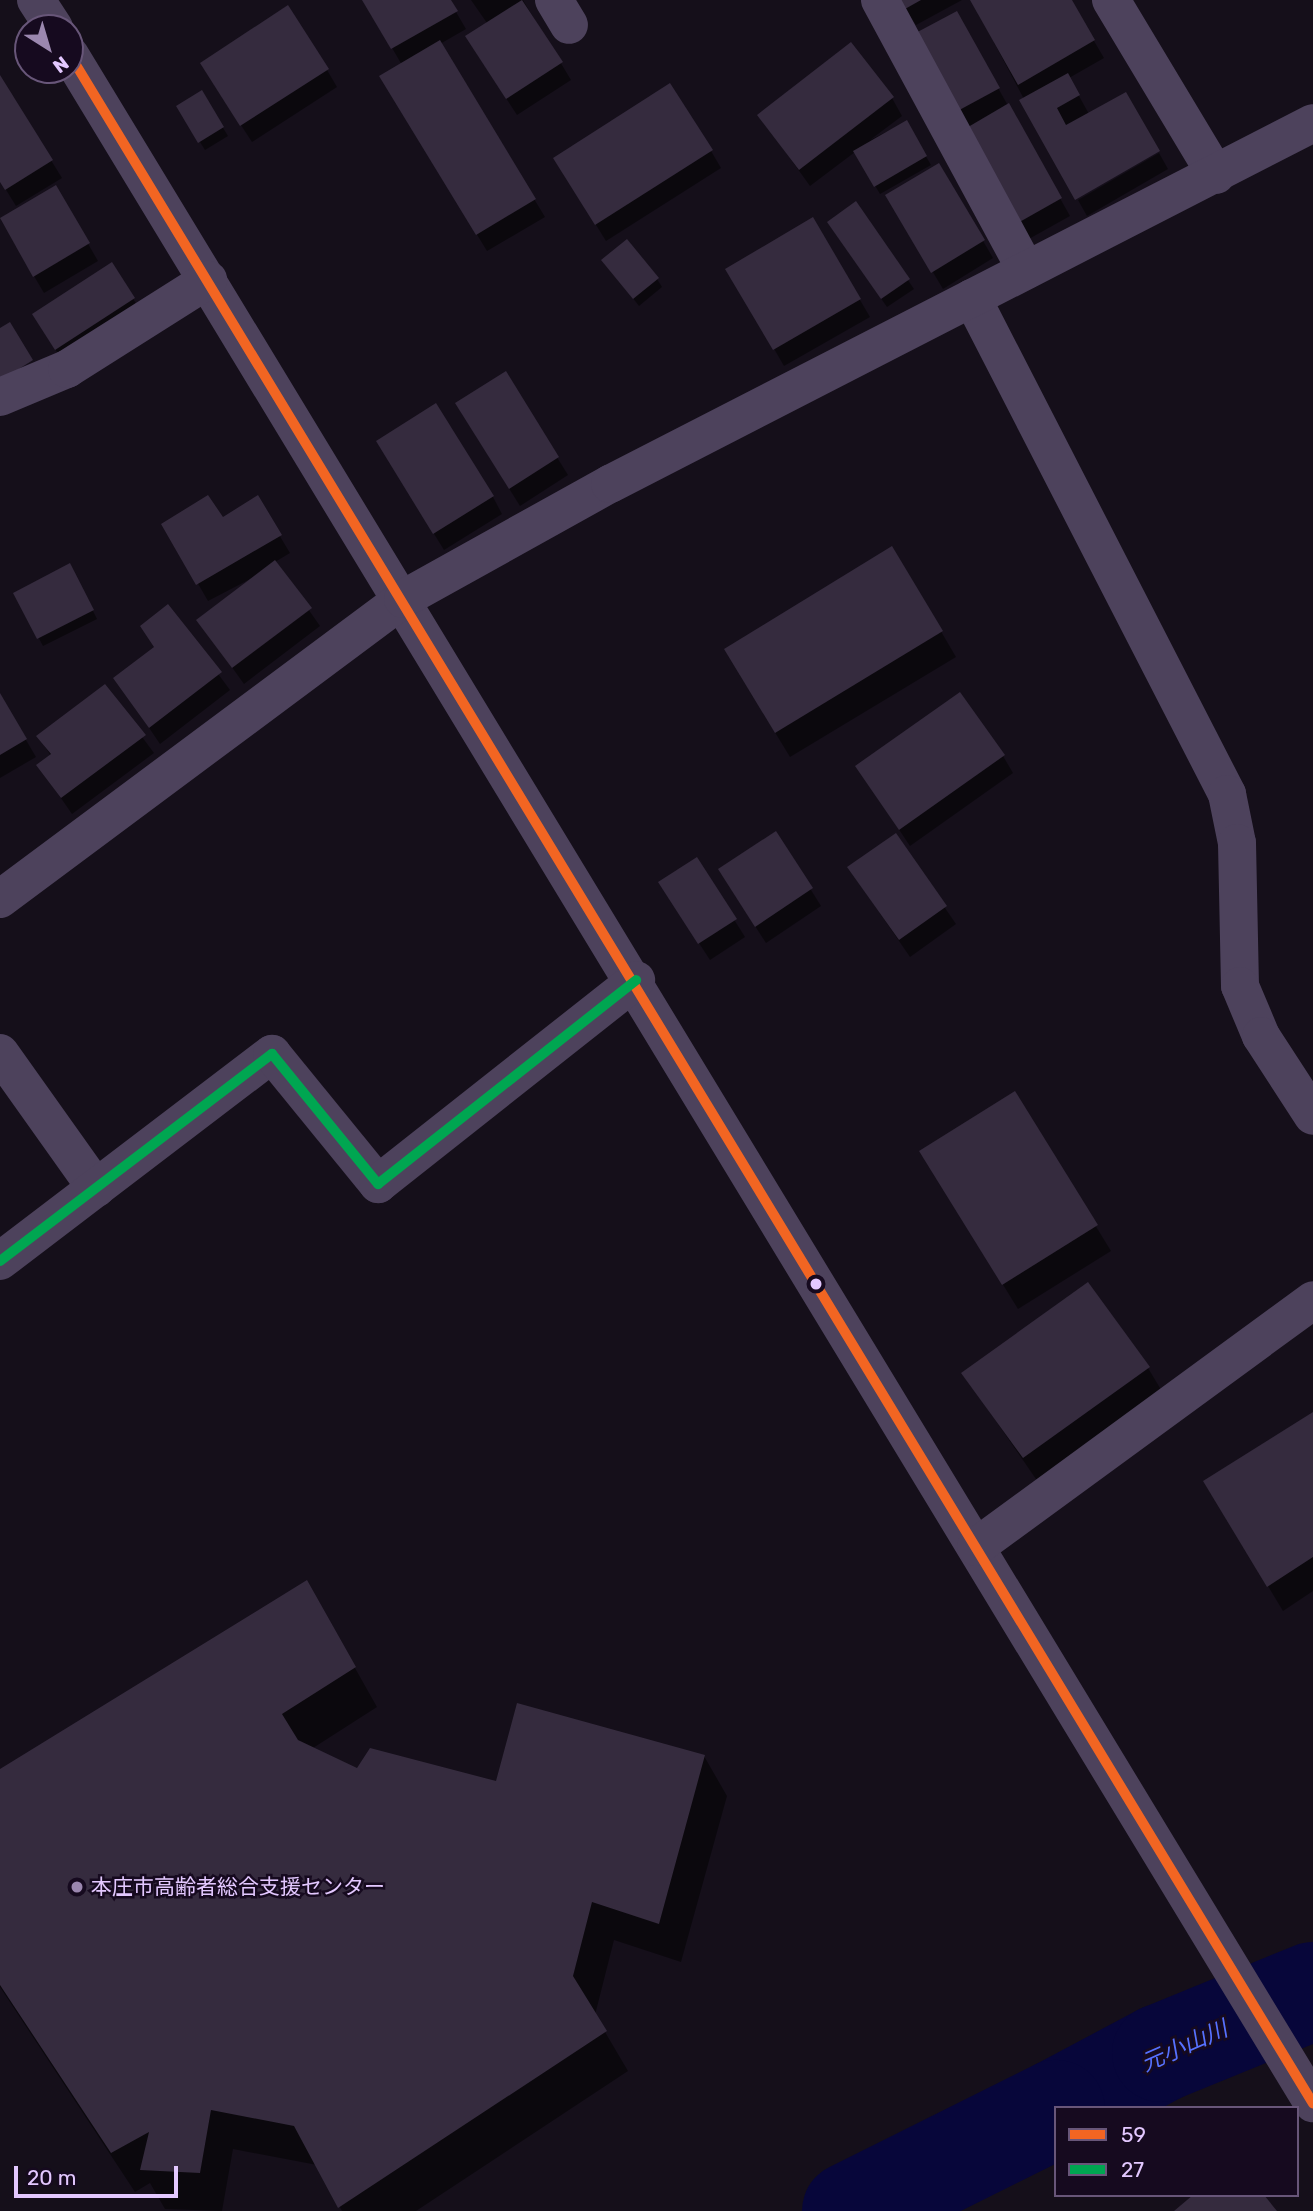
<!DOCTYPE html>
<meta charset="utf-8">
<style>
body{margin:0}
#map{position:relative;width:1313px;height:2211px;overflow:hidden;background:#150f1a;font-family:Rubik,"Noto Sans JP",sans-serif}
div>[style]{position:absolute}
.shadow>*{inset:0;background:#0007}
.river>*{height:98px;margin:-49px;padding:0 49px;transform-origin:49px;border-radius:49px;background:#07063a}
.building>*{inset:0;background:#352b3e}
.minor>*{height:38px;margin:-19px;padding:0 19px;transform-origin:19px;border-radius:19px;background:#4d425c}
.bus-1>*{height:10px;margin:-5px;padding:0 5px;transform-origin:5px;border-radius:5px;background:#f26522}
.bus-2>*{height:10px;margin:-5px;padding:0 5px;transform-origin:5px;border-radius:5px;background:#00a651}
.dots>*{width:19px;height:19px;translate:-50% -50%;box-sizing:border-box;border:4px solid #160a1f;border-radius:50%}
span{translate:-50% -50%;white-space:nowrap;text-align:center;line-height:1.15;-webkit-text-stroke:5px #160a1f;paint-order:stroke}
.poi-label{font-size:21px;color:#e3c8ff}
.left{translate:0 -50%;text-align:left}
.water-label{font-size:23px;color:#5671ff;font-style:italic}
.legend{position:absolute;left:1054px;top:2106px;width:245px;height:91px;box-sizing:border-box;background:#160a1f;border:2px solid #685679;margin:0;padding:9px 12px;list-style:none;font-size:21px;color:#e3c8ff}
.legend li{display:flex;align-items:center;gap:14px;height:35px}
.legend b{width:35px;border:2px solid #685679}
.north{position:absolute;left:14px;top:14px;width:70px;height:70px;box-sizing:border-box;background:#160a1f;border:2px solid #685679;border-radius:50%;rotate:143deg;font-size:19px;font-weight:700;line-height:28px;text-align:center;color:#e3c8ff}
.north::after{content:'';display:block;margin:auto;width:24px;height:32px;background:#9b87af;clip-path:polygon(50% 0,100% 100%,50% 72%,0 100%)}
.scale{position:absolute;left:14px;top:2166px;width:164px;height:32px;box-sizing:border-box;border:4px solid #e3c8ff;border-top:0;padding-left:9px;font-size:21px;line-height:24px;white-space:nowrap;color:#e3c8ff;-webkit-text-stroke:5px #160a1f;paint-order:stroke}
</style>
<div id="map">
<div class="shadow">
<div style="clip-path:polygon(364px 0,449px 0,466px 29px,440px 44px,545px 217px,487px 251px,391px 94px,402px 65px)"></div>
<div style="clip-path:polygon(471px 0,523px 0,571px 80px,517px 115px,477px 54px,487px 23px)"></div>
<div style="clip-path:polygon(899px 0,962px 0,916px 25px)"></div>
<div style="clip-path:polygon(1070px 0,1104px 58px,1069px 78px,1089px 114px,1076px 197px,972px 1px)"></div>
<div style="clip-path:polygon(956px 13px,1070px 216px,1027px 240px,954px 113px)"></div>
<div style="clip-path:polygon(327px 70px,337px 87px,252px 142px,212px 81px)"></div>
<div style="clip-path:polygon(0 78px,62px 178px,16px 206px,0 180px)"></div>
<div style="clip-path:polygon(201px 92px,228px 136px,205px 150px,178px 107px)"></div>
<div style="clip-path:polygon(892px 98px,902px 116px,870px 140px,906px 122px,931px 165px,880px 194px,855px 152px,810px 186px,759px 115px)"></div>
<div style="clip-path:polygon(711px 151px,721px 168px,606px 241px,565px 175px)"></div>
<div style="clip-path:polygon(1159px 153px,1168px 169px,1087px 216px,1078px 200px)"></div>
<div style="clip-path:polygon(939px 165px,993px 258px,943px 289px,887px 195px)"></div>
<div style="clip-path:polygon(55px 187px,98px 261px,44px 293px,1px 220px)"></div>
<div style="clip-path:polygon(856px 204px,914px 289px,887px 307px,834px 231px)"></div>
<div style="clip-path:polygon(813px 220px,870px 317px,784px 366px,728px 269px)"></div>
<div style="clip-path:polygon(604px 261px,657px 279px,662px 287px,639px 306px)"></div>
<div style="clip-path:polygon(111px 264px,144px 316px,66px 366px,44px 332px)"></div>
<div style="clip-path:polygon(505px 374px,568px 475px,520px 506px,467px 421px)"></div>
<div style="clip-path:polygon(388px 459px,493px 497px,502px 514px,444px 550px)"></div>
<div style="clip-path:polygon(257px 498px,290px 553px,275px 562px,320px 626px,244px 684px,198px 620px,258px 575px,208px 601px,164px 525px,223px 519px)"></div>
<div style="clip-path:polygon(892px 548px,956px 657px,790px 757px,740px 675px)"></div>
<div style="clip-path:polygon(74px 573px,97px 619px,43px 646px,15px 594px)"></div>
<div style="clip-path:polygon(168px 606px,230px 690px,160px 744px,116px 679px,155px 648px)"></div>
<div style="clip-path:polygon(104px 686px,154px 753px,72px 814px,38px 765px,51px 756px,38px 736px)"></div>
<div style="clip-path:polygon(0 696px,36px 757px,0 778px)"></div>
<div style="clip-path:polygon(1003px 756px,1013px 773px,910px 846px,857px 767px)"></div>
<div style="clip-path:polygon(776px 834px,821px 906px,766px 943px,730px 887px)"></div>
<div style="clip-path:polygon(895px 835px,956px 924px,910px 957px,849px 868px)"></div>
<div style="clip-path:polygon(696px 859px,745px 937px,710px 960px,671px 900px)"></div>
<div style="clip-path:polygon(1014px 1093px,1111px 1251px,1018px 1309px,936px 1176px)"></div>
<div style="clip-path:polygon(1148px 1368px,1163px 1393px,1038px 1482px,963px 1373px)"></div>
<div style="clip-path:polygon(1313px 1415px,1313px 1591px,1283px 1611px,1220px 1507px)"></div>
<div style="clip-path:polygon(329px 1622px,377px 1707px,313px 1748px,357px 1770px,497px 1783px,704px 1756px,727px 1796px,681px 1962px,614px 1940px,595px 2015px,628px 2071px,416px 2211px,342px 2211px,317px 2165px,233px 2149px,222px 2211px,165px 2209px,150px 2183px,135px 2192px,0 1987px,0 1771px)"></div>
</div>
<div class="river">
<div style="left:1058px;top:2108px;width:117px;rotate:-28.1deg"></div>
<div style="left:1161px;top:2053px;width:164px;rotate:-22.2deg"></div>
<div style="left:851px;top:2211px;width:229px;rotate:-26.5deg"></div>
</div>
<div class="building">
<div style="clip-path:polygon(362px 0,451px 0,458px 11px,391px 49px)"></div>
<div style="clip-path:polygon(522px 0,563px 62px,506px 99px,465px 36px)"></div>
<div style="clip-path:polygon(899px 0,921px 0,905px 9px)"></div>
<div style="clip-path:polygon(970px 0,1072px 0,1095px 40px,1018px 85px)"></div>
<div style="clip-path:polygon(288px 5px,329px 69px,240px 126px,200px 63px)"></div>
<div style="clip-path:polygon(957px 11px,1000px 88px,952px 114px,910px 36px)"></div>
<div style="clip-path:polygon(440px 40px,536px 199px,476px 235px,379px 76px)"></div>
<div style="clip-path:polygon(851px 42px,894px 97px,799px 170px,757px 115px)"></div>
<div style="clip-path:polygon(1068px 73px,1080px 95px,1057px 108px,1066px 125px,1126px 92px,1160px 151px,1075px 200px,1019px 100px)"></div>
<div style="clip-path:polygon(0 75px,53px 160px,5px 190px,0 182px)"></div>
<div style="clip-path:polygon(670px 83px,713px 150px,595px 225px,553px 158px)"></div>
<div style="clip-path:polygon(202px 90px,224px 127px,198px 143px,176px 106px)"></div>
<div style="clip-path:polygon(1009px 103px,1062px 198px,1016px 224px,963px 130px)"></div>
<div style="clip-path:polygon(907px 120px,927px 156px,874px 187px,853px 151px)"></div>
<div style="clip-path:polygon(939px 163px,985px 240px,931px 273px,885px 195px)"></div>
<div style="clip-path:polygon(56px 185px,90px 243px,33px 277px,0 218px)"></div>
<div style="clip-path:polygon(856px 201px,910px 279px,881px 299px,827px 222px)"></div>
<div style="clip-path:polygon(813px 217px,861px 299px,773px 350px,725px 269px)"></div>
<div style="clip-path:polygon(627px 239px,659px 278px,633px 299px,601px 260px)"></div>
<div style="clip-path:polygon(112px 262px,135px 298px,55px 350px,32px 314px)"></div>
<div style="clip-path:polygon(10px 322px,33px 360px,0 381px,0 328px)"></div>
<div style="clip-path:polygon(506px 371px,559px 457px,509px 489px,455px 403px)"></div>
<div style="clip-path:polygon(436px 403px,494px 496px,433px 534px,376px 441px)"></div>
<div style="clip-path:polygon(208px 495px,223px 517px,258px 495px,282px 535px,196px 585px,161px 524px)"></div>
<div style="clip-path:polygon(892px 546px,943px 631px,775px 733px,724px 649px)"></div>
<div style="clip-path:polygon(275px 560px,312px 608px,232px 668px,196px 620px)"></div>
<div style="clip-path:polygon(70px 563px,94px 610px,37px 639px,13px 593px)"></div>
<div style="clip-path:polygon(168px 604px,222px 672px,149px 728px,113px 678px,154px 647px,140px 626px)"></div>
<div style="clip-path:polygon(105px 684px,146px 735px,61px 798px,36px 765px,51px 754px,36px 736px)"></div>
<div style="clip-path:polygon(960px 692px,1005px 755px,899px 830px,855px 766px)"></div>
<div style="clip-path:polygon(0 693px,27px 739px,0 755px)"></div>
<div style="clip-path:polygon(776px 831px,813px 888px,755px 927px,718px 869px)"></div>
<div style="clip-path:polygon(896px 833px,947px 906px,899px 940px,847px 867px)"></div>
<div style="clip-path:polygon(697px 857px,737px 919px,698px 944px,658px 882px)"></div>
<div style="clip-path:polygon(1015px 1091px,1098px 1225px,1002px 1285px,919px 1151px)"></div>
<div style="clip-path:polygon(1088px 1282px,1150px 1367px,1023px 1458px,961px 1373px)"></div>
<div style="clip-path:polygon(1313px 1412px,1313px 1557px,1267px 1587px,1203px 1481px)"></div>
<div style="clip-path:polygon(307px 1580px,356px 1667px,282px 1714px,298px 1740px,357px 1768px,370px 1748px,496px 1781px,517px 1703px,705px 1755px,659px 1924px,592px 1902px,573px 1976px,607px 2031px,338px 2208px,294px 2126px,211px 2110px,200px 2173px,140px 2170px,149px 2132px,111px 2153px,0 1985px,0 1769px)"></div>
<div style="clip-path:polygon(1193px 2195px,1264px 2195px,1277px 2211px,1174px 2211px)"></div>
</div>
<div class="minor">
<div style="left:36px;top:0;width:33px;rotate:57deg"></div>
<div style="left:554px;top:0;width:29px;rotate:59deg"></div>
<div style="left:880px;top:0;width:307px;rotate:61.6deg"></div>
<div style="left:1111px;top:0;width:204px;rotate:59deg"></div>
<div style="left:70px;top:55px;width:2396px;rotate:58.75deg"></div>
<div style="left:972px;top:298px;width:558px;rotate:62.79deg"></div>
<div style="left:1227px;top:794px;width:50px;rotate:78.5deg"></div>
<div style="left:1237px;top:843px;width:143px;rotate:88.8deg"></div>
<div style="left:1240px;top:986px;width:54px;rotate:67.2deg"></div>
<div style="left:1261px;top:1036px;width:95px;rotate:57deg"></div>
<div style="left:0;top:397px;width:73px;rotate:-22.7deg"></div>
<div style="left:67px;top:369px;width:167px;rotate:-32.3deg"></div>
<div style="left:0;top:899px;width:502px;rotate:-36.66deg"></div>
<div style="left:403px;top:599px;width:237px;rotate:-29.1deg"></div>
<div style="left:610px;top:484px;width:790px;rotate:-27.18deg"></div>
<div style="left:0;top:1053px;width:166px;rotate:54.6deg"></div>
<div style="left:0;top:1261px;width:342px;rotate:-37.3deg"></div>
<div style="left:272px;top:1054px;width:168px;rotate:50.8deg"></div>
<div style="left:378px;top:1184px;width:329px;rotate:-38.3deg"></div>
<div style="left:976px;top:1547px;width:418px;rotate:-36.2deg"></div>
</div>
<div class="bus-1">
<div style="left:70px;top:55px;width:2396px;rotate:58.75deg"></div>
</div>
<div class="bus-2">
<div style="left:0;top:1261px;width:342px;rotate:-37.3deg"></div>
<div style="left:272px;top:1054px;width:168px;rotate:50.8deg"></div>
<div style="left:378px;top:1184px;width:329px;rotate:-38.3deg"></div>
</div>
<div class="dots">
<div style="left:816px;top:1284px;background:#e3c8ff"></div>
<div style="left:77px;top:1887px;background:#9b87af"></div>
</div>
<div class="poi-label">
<span class="left" style="left:91px;top:1887px">本庄市高齢者総合支援センター</span>
</div>
<div class="water-label">
<span style="left:1184px;top:2046px;rotate:-24deg">元小山川</span>
</div>
<ul class="legend">
<li><b style="height:9px;background:#f26522"></b>59</li>
<li><b style="height:9px;background:#00a651"></b>27</li>
</ul>
<div class="north">N</div>
<div class="scale">20 m</div>
</div>
